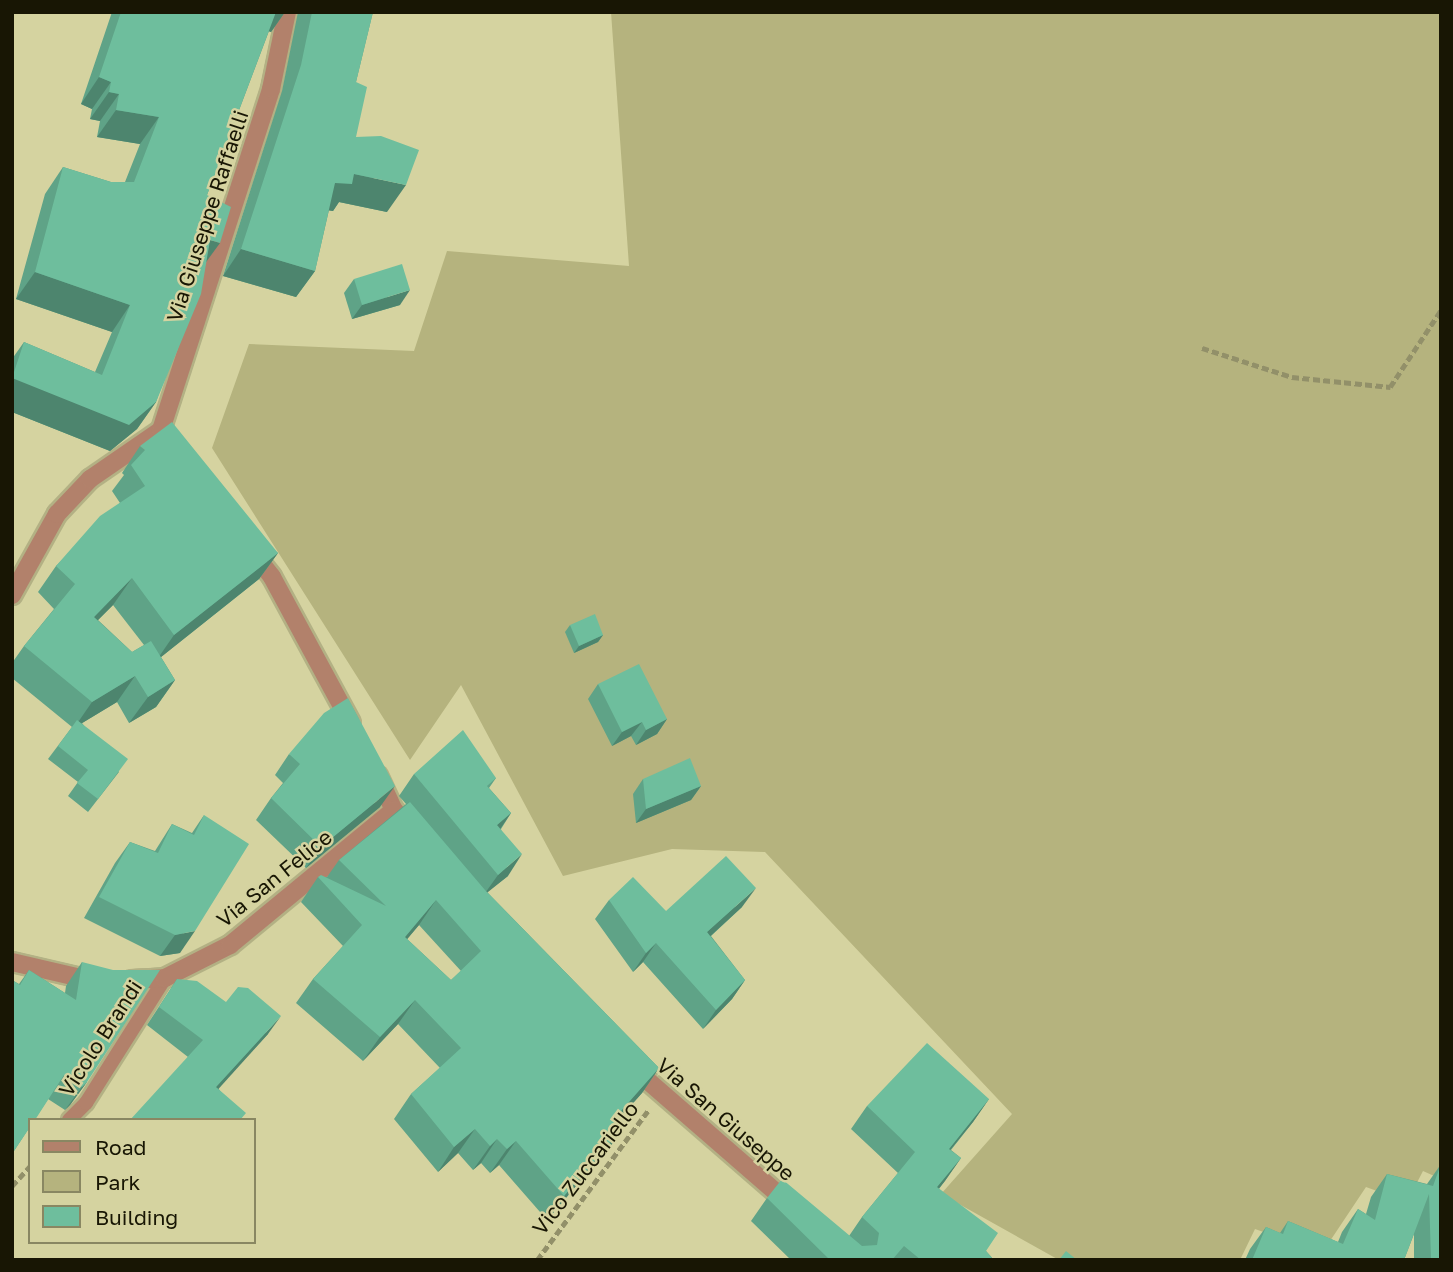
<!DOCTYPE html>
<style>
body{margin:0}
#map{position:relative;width:1453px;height:1272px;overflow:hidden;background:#d5d3a0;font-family:"Golos Text",sans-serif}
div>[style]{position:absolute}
.green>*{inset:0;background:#b5b37e}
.path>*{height:4.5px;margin-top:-2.25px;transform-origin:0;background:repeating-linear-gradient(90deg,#929069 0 7px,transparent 0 10.5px)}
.roads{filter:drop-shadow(2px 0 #b3b184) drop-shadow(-2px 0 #b3b184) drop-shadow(0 2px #b3b184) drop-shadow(0 -2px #b3b184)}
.service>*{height:14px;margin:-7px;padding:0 7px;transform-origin:7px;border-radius:7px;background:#b2816b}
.minor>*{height:18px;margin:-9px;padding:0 9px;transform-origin:9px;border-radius:9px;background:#b2816b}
.tertiary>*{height:18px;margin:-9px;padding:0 9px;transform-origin:9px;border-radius:9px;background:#b2816b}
.wall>*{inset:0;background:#5fa387}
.shaded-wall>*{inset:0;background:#4d856e}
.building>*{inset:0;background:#6ebe9d}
span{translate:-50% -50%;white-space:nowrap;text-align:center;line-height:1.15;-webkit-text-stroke:5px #d5d3a0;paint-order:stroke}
.street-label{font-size:21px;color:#181604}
.frame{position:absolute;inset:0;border:14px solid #181604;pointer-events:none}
.legend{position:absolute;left:28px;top:1118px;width:228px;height:126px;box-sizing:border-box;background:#d5d3a0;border:2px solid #898762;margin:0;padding:9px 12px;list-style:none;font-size:21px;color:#181604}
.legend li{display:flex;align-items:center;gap:14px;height:35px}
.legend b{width:35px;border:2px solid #898762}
</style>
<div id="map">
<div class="green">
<div style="clip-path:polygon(611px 12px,1441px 12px,1441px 1179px,1423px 1171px,1407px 1202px,1366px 1187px,1322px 1253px,1255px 1229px,1240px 1260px,1059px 1260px,941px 1194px,1012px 1114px,765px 852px,672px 849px,563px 876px,461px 685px,410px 760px,212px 448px,249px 344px,414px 351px,447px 251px,629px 266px)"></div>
</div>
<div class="path">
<div style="left:1202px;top:348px;width:95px;rotate:17.9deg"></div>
<div style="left:1292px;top:377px;width:99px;rotate:5.8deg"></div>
<div style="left:1390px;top:387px;width:92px;rotate:-56.5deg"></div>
<div style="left:12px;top:1186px;width:27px;rotate:-48deg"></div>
<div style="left:537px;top:1260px;width:188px;rotate:-53.4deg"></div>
</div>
<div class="roads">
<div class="service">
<div style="left:69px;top:1120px;width:24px;rotate:-45deg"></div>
<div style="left:86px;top:1103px;width:148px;rotate:-57.7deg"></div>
</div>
<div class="minor">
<div style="left:251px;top:550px;width:34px;rotate:52deg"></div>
<div style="left:272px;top:577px;width:166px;rotate:61.6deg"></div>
<div style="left:378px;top:776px;width:38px;rotate:65deg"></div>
<div style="left:394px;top:810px;width:25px;rotate:48deg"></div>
<div style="left:12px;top:962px;width:84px;rotate:13deg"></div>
<div style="left:132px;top:980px;width:33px;rotate:-3deg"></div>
<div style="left:165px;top:978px;width:73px;rotate:-26.9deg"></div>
<div style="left:230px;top:945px;width:212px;rotate:-39.5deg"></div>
<div style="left:632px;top:1067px;width:211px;rotate:41deg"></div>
</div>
<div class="tertiary">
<div style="left:12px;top:595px;width:93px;rotate:-60.9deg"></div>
<div style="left:57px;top:514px;width:48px;rotate:-46.7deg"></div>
<div style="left:90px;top:479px;width:86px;rotate:-34.6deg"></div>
<div style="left:161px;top:430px;width:358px;rotate:-72.1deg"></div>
<div style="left:271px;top:89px;width:79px;rotate:-78.3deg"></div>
</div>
</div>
<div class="wall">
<div style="clip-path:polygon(112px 12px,285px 12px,271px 32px,269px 31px,207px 195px,206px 261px,156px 402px,137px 429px,110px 451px,12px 412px,12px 359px,24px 342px,95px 372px,112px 332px,16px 299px,45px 194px,63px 167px,111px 182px,125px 182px,140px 144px,97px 137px,100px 121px,90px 119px,92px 109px,81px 104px)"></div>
<div style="clip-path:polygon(298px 12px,373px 12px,356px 82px,356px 137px,387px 212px,339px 202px,333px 211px,329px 210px,315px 271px,296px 297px,223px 276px,282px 91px)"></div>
<div style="clip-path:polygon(354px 279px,400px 305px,352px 319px,344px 293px)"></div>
<div style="clip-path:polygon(evenodd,140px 446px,278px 553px,259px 579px,161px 657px,175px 680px,156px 707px,129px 723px,117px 702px,82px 723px,119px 772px,88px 812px,68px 796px,78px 782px,48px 759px,72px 727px,12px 678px,12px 663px,24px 646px,54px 609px,38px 592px,56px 566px,120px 503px,112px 491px,124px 475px,122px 473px,140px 446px,113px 605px,144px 645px,132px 652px,98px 620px,113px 605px)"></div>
<div style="clip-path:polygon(570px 625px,603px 635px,598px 642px,574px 653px,565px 632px)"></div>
<div style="clip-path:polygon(598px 684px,667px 719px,657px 734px,636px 745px,631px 736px,612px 746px,588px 699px)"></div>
<div style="clip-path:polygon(289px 754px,380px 807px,306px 868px,256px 820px,271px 798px,283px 783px,275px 775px)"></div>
<div style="clip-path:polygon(evenodd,414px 774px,496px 778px,489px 788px,511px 813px,501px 829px,508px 876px,487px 892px,659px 1068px,642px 1093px,624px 1113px,630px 1119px,613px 1143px,547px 1220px,499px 1165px,490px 1173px,481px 1163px,473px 1170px,458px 1153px,438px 1172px,394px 1119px,411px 1094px,440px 1068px,398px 1024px,363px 1061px,296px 1003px,313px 979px,343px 946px,301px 902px,318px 877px,327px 877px,339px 860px,406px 804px,399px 796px,414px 774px,419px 925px,461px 971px,451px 980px,407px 939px,419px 925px)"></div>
<div style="clip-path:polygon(643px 779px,701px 786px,691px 800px,636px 823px,633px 794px)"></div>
<div style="clip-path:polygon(204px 815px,180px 953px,160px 956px,84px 918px,115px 863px,130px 842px,155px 851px,172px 824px,192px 833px)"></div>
<div style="clip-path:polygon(609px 900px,666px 911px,742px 907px,711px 936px,745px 980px,732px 999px,703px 1029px,643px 962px,633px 972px,595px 919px)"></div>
<div style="clip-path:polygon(82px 962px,87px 1082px,70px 1105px,65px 1110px,48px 1099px,12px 1154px,12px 980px,19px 984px,29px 970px,65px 993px,66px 986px)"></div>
<div style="clip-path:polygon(177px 979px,268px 1034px,218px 1088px,241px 1120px,188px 1057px,147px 1025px)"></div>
<div style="clip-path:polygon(989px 1099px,973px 1122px,951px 1150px,961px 1158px,939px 1189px,986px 1251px,994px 1260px,791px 1260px,751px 1221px,767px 1198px,849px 1236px,862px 1217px,898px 1173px,851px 1129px,867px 1106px)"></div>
<div style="clip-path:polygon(1441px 1164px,1441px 1260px,1414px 1260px,1414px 1234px,1404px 1260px,1245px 1260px,1250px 1249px,1266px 1227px,1280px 1233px,1288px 1221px,1338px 1242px,1342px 1232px,1358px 1209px,1366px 1214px,1371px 1197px,1387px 1174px,1427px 1184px)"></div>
</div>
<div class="shaded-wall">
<div style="clip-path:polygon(272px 12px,285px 12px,271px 32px,261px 29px)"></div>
<div style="clip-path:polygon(99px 77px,111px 82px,92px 109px,81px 104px)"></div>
<div style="clip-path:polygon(109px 92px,119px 94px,100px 121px,90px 119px)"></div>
<div style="clip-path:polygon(116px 110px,159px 117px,140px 144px,97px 137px)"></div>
<div style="clip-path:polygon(354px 174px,406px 185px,387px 212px,339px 202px,333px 211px,316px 209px,335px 183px)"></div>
<div style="clip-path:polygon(210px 240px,220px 243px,201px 269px)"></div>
<div style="clip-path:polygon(241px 249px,315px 271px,296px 297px,223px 276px)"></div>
<div style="clip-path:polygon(35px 272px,130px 305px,112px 332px,16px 299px)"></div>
<div style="clip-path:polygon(410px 290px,400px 305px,352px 319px,362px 305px)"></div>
<div style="clip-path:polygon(12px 378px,156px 402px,137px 429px,110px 451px,12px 412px)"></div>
<div style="clip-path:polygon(278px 553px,259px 579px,156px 661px,174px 635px)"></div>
<div style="clip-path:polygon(132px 578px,113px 605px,75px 643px,94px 617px)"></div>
<div style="clip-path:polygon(603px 635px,598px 642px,574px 653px,579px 646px)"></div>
<div style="clip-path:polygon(135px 676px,117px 702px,74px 728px,92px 702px)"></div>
<div style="clip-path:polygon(175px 680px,156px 707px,129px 723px,148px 697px)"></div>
<div style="clip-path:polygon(667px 719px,657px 734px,636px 745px,646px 730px)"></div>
<div style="clip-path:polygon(642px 722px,631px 736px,612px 746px,622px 732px)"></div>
<div style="clip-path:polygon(395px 786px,380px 807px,306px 868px,321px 847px)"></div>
<div style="clip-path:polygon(701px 786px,691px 800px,636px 823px,646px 809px)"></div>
<div style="clip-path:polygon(511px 813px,496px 835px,497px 825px)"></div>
<div style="clip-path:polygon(522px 854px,508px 876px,483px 896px,498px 875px)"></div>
<div style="clip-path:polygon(756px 888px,742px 907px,694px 951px,707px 932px)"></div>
<div style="clip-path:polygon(436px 900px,419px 925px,388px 962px,405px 937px)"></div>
<div style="clip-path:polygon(195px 931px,180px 953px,160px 956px,175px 935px)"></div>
<div style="clip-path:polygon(656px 943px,643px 962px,633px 972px,646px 953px)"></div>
<div style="clip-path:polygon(745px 980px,732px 999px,703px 1029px,716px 1010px)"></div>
<div style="clip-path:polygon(415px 1000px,398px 1024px,363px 1061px,380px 1037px)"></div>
<div style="clip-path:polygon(281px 1016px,268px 1034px,204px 1105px,216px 1087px)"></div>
<div style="clip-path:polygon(659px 1068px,642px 1093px,605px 1135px,621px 1111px)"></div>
<div style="clip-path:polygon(87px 1082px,70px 1105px,65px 1110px,82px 1087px)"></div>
<div style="clip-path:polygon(989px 1099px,973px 1122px,933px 1171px,949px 1149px)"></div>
<div style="clip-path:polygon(630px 1119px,613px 1143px,547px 1220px,564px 1196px)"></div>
<div style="clip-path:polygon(475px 1129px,458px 1153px,438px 1172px,454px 1147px)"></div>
<div style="clip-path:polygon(497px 1139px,481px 1163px,473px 1170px,490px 1146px)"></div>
<div style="clip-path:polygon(516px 1141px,499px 1165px,490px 1173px,507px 1149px)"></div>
<div style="clip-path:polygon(961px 1158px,945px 1181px,921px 1210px,937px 1187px)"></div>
</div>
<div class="building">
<div style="clip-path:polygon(121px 12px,276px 12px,207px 195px,231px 207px,220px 243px,210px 240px,201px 294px,156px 402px,129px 425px,12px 378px,24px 342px,102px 375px,130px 305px,35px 272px,63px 167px,111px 182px,134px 182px,159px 117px,116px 110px,119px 94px,109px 92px,111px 82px,99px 77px)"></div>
<div style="clip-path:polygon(312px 12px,373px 12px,356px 82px,367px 87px,356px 137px,381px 136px,419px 150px,406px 185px,354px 174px,352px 184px,335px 183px,315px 271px,241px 249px,301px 65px)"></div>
<div style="clip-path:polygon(402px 264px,410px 290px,362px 305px,354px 279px)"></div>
<div style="clip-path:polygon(172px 422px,278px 553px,174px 635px,132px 578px,94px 617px,132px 652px,151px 641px,175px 680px,148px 697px,135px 676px,92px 702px,24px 646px,75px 584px,56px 566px,100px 516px,145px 486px,131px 465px,145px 450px,140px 446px)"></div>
<div style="clip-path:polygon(595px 614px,603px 635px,579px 646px,570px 625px)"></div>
<div style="clip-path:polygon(639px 664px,667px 719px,646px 730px,642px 722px,622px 732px,598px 684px)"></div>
<div style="clip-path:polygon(348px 698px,395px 786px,321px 847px,271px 798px,300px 764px,289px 754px,324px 713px)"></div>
<div style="clip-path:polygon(77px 720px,128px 759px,98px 799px,77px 783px,88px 770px,58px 746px)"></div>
<div style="clip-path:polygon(463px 730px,496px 778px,487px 786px,511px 813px,497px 825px,522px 854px,498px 875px,414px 774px)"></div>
<div style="clip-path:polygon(690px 758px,701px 786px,646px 809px,643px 779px)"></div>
<div style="clip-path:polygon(evenodd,410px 802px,485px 890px,659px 1068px,621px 1111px,630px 1119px,564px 1196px,516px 1141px,507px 1149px,497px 1139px,490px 1146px,475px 1129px,454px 1147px,411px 1094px,461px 1048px,415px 1000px,380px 1037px,313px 979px,362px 925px,318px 877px,321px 875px,386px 906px,339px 860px,410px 802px,436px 900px,481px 951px,451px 980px,405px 937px,436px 900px)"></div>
<div style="clip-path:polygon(204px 815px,249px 844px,195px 931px,175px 935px,99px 897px,130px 842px,158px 853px,172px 824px,194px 835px)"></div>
<div style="clip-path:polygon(726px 856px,756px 888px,707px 932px,745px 980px,716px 1010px,656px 943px,646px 953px,609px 900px,633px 877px,666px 911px)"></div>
<div style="clip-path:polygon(82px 962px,113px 970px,160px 970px,87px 1082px,82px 1087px,64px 1075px,35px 1120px,30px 1120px,30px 1127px,14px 1151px,12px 1150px,12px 980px,20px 985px,29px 970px,76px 1000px)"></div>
<div style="clip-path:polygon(177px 979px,197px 981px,226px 1002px,238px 987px,248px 988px,281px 1016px,216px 1087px,246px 1113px,240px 1120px,130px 1120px,203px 1040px,159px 1007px)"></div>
<div style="clip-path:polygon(927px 1043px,989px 1099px,949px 1149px,961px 1158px,937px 1187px,998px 1233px,986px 1251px,994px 1260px,921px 1260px,904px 1246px,892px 1260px,830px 1260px,767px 1198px,782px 1179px,862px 1246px,877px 1245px,879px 1233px,862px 1217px,915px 1152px,867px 1106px)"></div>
<div style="clip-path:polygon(1441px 1164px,1441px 1260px,1431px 1260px,1429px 1194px,1404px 1260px,1252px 1260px,1266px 1227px,1283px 1234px,1288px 1221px,1343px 1244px,1358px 1209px,1375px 1220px,1387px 1174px,1433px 1186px)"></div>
<div style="clip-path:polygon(1066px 1251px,1077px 1260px,1059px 1260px)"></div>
</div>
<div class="street-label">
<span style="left:207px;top:216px;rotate:-72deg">Via Giuseppe Raffaelli</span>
<span style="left:274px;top:878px;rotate:-39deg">Via San Felice</span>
<span style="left:100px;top:1038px;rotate:-57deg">Vicolo Brandi</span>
<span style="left:726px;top:1119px;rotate:41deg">Via San Giuseppe</span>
<span style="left:585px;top:1168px;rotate:-53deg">Vico Zuccariello</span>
</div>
<div class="frame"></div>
<ul class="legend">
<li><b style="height:9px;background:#b2816b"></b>Road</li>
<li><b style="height:19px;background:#b5b37e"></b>Park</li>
<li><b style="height:19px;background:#6ebe9d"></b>Building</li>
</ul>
</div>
